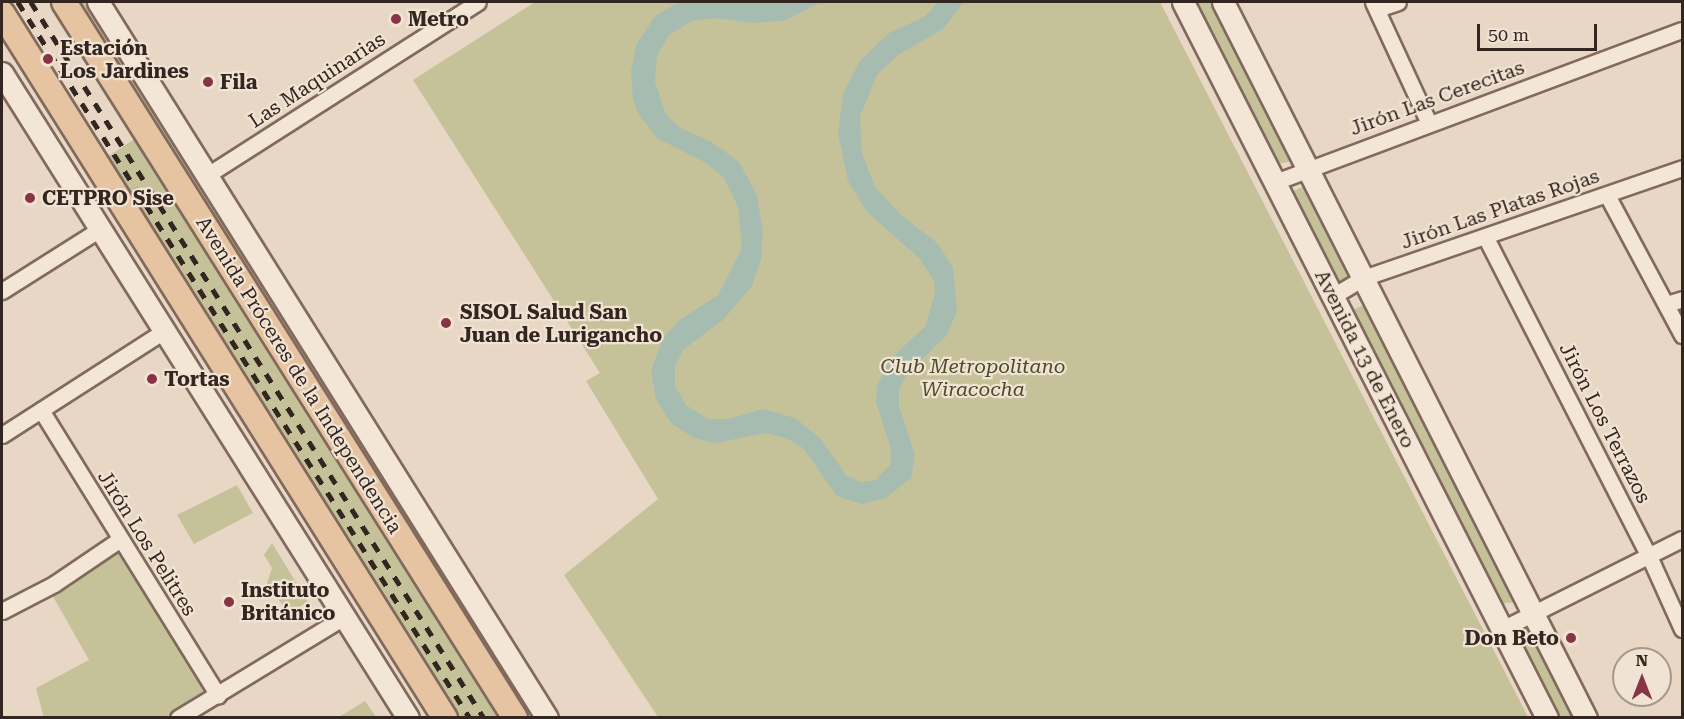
<!DOCTYPE html>
<meta charset="utf-8">
<style>
body{margin:0}
#map{position:relative;width:1684px;height:719px;overflow:hidden;background:#e8d7c5;font-family:"Roboto Serif",serif}
div>[style]{position:absolute}
.green>*{inset:0;background:#c5c29a}
.water>*{inset:0;background:#a6bcb1}
.roads{filter:drop-shadow(2px 0 #816a5d) drop-shadow(-2px 0 #816a5d) drop-shadow(0 2px #816a5d) drop-shadow(0 -2px #816a5d)}
.minor>*{height:15px;margin:-7.5px;padding:0 7.5px;transform-origin:7.5px;border-radius:7.5px;background:#f4e6d7}
.secondary>*{height:21px;margin:-10.5px;padding:0 10.5px;transform-origin:10.5px;border-radius:10.5px;background:#f4e6d7}
.primary>*{height:24px;margin:-12px;padding:0 12px;transform-origin:12px;border-radius:12px;background:#e7c4a1}
.rail>*{height:4.5px;margin-top:-2.25px;transform-origin:0;background:repeating-linear-gradient(90deg,#33251f 0 10px,transparent 0 20px)}
.dots>*{width:16px;height:16px;translate:-50% -50%;box-sizing:border-box;border:3px solid #f1e3d3;border-radius:50%}
span{translate:-50% -50%;white-space:nowrap;text-align:center;line-height:1.15;-webkit-text-stroke:4.5px #f1e3d3;paint-order:stroke}
.poi-label{font-size:20px;color:#33251f;font-weight:700}
.left{translate:0 -50%;text-align:left}
.right{translate:-100% -50%;text-align:right}
.street-label{font-size:20px;color:#33251f}
.park-label{font-size:20px;color:#4a4c28;font-style:italic}
.frame{position:absolute;inset:0;border:3px solid #33251f;pointer-events:none}
.north{position:absolute;left:1612px;top:647px;width:60px;height:60px;box-sizing:border-box;background:#f1e3d3;border:2px solid #a5978b;border-radius:50%;rotate:0deg;font-size:16px;font-weight:700;line-height:24px;text-align:center;color:#33251f}
.north::after{content:'';display:block;margin:auto;width:21px;height:27px;background:#883444;clip-path:polygon(50% 0,100% 100%,50% 72%,0 100%)}
.scale{position:absolute;left:1477px;top:24px;width:120px;height:27px;box-sizing:border-box;border:3px solid #33251f;border-top:0;padding-left:8px;font-size:18px;line-height:21px;white-space:nowrap;color:#33251f;-webkit-text-stroke:4px #f1e3d3;paint-order:stroke}
</style>
<div id="map">
<div class="green">
<div style="clip-path:polygon(75px 2px,87px 2px,541px 717px,524px 717px)"></div>
<div style="clip-path:polygon(535px 2px,1160px 2px,1528px 717px,658px 717px,564px 575px,658px 499px,586px 381px,600px 373px,413px 80px)"></div>
<div style="clip-path:polygon(1190px 2px,1217px 2px,1297px 160px,1274px 165px)"></div>
<div style="clip-path:polygon(141px 135px,504px 717px,455px 717px,105px 158px)"></div>
<div style="clip-path:polygon(1307px 185px,1354px 274px,1334px 286px,1287px 194px)"></div>
<div style="clip-path:polygon(1369px 303px,1517px 602px,1498px 604px,1352px 317px,1352px 310px)"></div>
<div style="clip-path:polygon(237px 485px,253px 513px,194px 544px,177px 515px)"></div>
<div style="clip-path:polygon(272px 543px,308px 602px,288px 613px,267px 583px,272px 568px,264px 555px)"></div>
<div style="clip-path:polygon(117px 551px,209px 695px,165px 717px,44px 718px,36px 688px,89px 660px,51px 593px)"></div>
<div style="clip-path:polygon(1534px 622px,1581px 717px,1555px 717px,1512px 629px)"></div>
<div style="clip-path:polygon(365px 701px,376px 717px,339px 717px)"></div>
</div>
<div class="water">
<div style="clip-path:polygon(680px 2px,821px 2px,784px 21px,750px 23px,716px 18px,692px 21px,669px 35px,657px 56px,655px 81px,665px 113px,679px 127px,713px 143px,739px 162px,757px 195px,763px 233px,761px 259px,752px 286px,724px 319px,683px 350px,675px 367px,675px 386px,686px 405px,708px 419px,728px 419px,763px 409px,795px 418px,820px 438px,846px 475px,860px 482px,876px 480px,890px 465px,891px 449px,876px 402px,877px 385px,892px 357px,925px 327px,935px 293px,934px 281px,920px 259px,867px 212px,848px 181px,838px 133px,843px 94px,860px 61px,889px 33px,924px 17px,938px 2px,964px 2px,943px 29px,898px 55px,877px 75px,860px 116px,862px 153px,875px 187px,901px 215px,936px 242px,946px 256px,953px 267px,957px 312px,946px 336px,908px 373px,899px 389px,899px 406px,915px 455px,911px 478px,886px 498px,862px 504px,837px 496px,803px 448px,786px 438px,765px 433px,716px 443px,694px 438px,671px 423px,656px 399px,651px 371px,663px 338px,680px 320px,718px 295px,742px 248px,738px 207px,724px 178px,706px 163px,657px 138px,638px 113px,633px 99px,631px 71px,636px 45px,656px 15px)"></div>
</div>
<div class="roads">
<div class="minor">
<div style="left:1373px;top:2px;width:133px;rotate:65.2deg"></div>
<div style="left:1377px;top:9px;width:22px;rotate:-18deg"></div>
<div style="left:209px;top:174px;width:319px;rotate:-32.6deg"></div>
<div style="left:1275px;top:182px;width:434px;rotate:-20.5deg"></div>
<div style="left:1607px;top:195px;width:159px;rotate:61.8deg"></div>
<div style="left:1486px;top:238px;width:357px;rotate:62.9deg"></div>
<div style="left:1649px;top:556px;width:80px;rotate:65.7deg"></div>
<div style="left:2px;top:291px;width:116px;rotate:-32.3deg"></div>
<div style="left:1333px;top:296px;width:35px;rotate:-31deg"></div>
<div style="left:1363px;top:278px;width:337px;rotate:-19deg"></div>
<div style="left:1667px;top:304px;width:16px;rotate:-18deg"></div>
<div style="left:41px;top:410px;width:336px;rotate:58.2deg"></div>
<div style="left:2px;top:435px;width:193px;rotate:-32.7deg"></div>
<div style="left:2px;top:611px;width:59px;rotate:-27.4deg"></div>
<div style="left:54px;top:584px;width:78px;rotate:-34.1deg"></div>
<div style="left:1502px;top:629px;width:201px;rotate:-26.6deg"></div>
<div style="left:178px;top:718px;width:194px;rotate:-31.3deg"></div>
</div>
<div class="secondary">
<div style="left:98px;top:2px;width:845px;rotate:57.91deg"></div>
<div style="left:1183px;top:2px;width:803px;rotate:63.05deg"></div>
<div style="left:1223px;top:2px;width:803px;rotate:63.12deg"></div>
<div style="left:2px;top:73px;width:762px;rotate:57.81deg"></div>
</div>
<div class="primary">
<div style="left:64px;top:2px;width:846px;rotate:57.79deg"></div>
<div style="left:2px;top:13px;width:833px;rotate:57.86deg"></div>
</div>
</div>
<div class="rail">
<div style="left:18px;top:2px;width:847px;rotate:57.74deg"></div>
<div style="left:31px;top:2px;width:847px;rotate:57.68deg"></div>
</div>
<div class="dots">
<div style="left:396px;top:19px;background:#883444"></div>
<div style="left:48px;top:59px;background:#883444"></div>
<div style="left:208px;top:82px;background:#883444"></div>
<div style="left:30px;top:198px;background:#883444"></div>
<div style="left:446px;top:323px;background:#883444"></div>
<div style="left:152px;top:379px;background:#883444"></div>
<div style="left:229px;top:602px;background:#883444"></div>
<div style="left:1571px;top:638px;background:#883444"></div>
</div>
<div class="poi-label">
<span class="left" style="left:408px;top:19px">Metro</span>
<span class="left" style="left:60px;top:60px">Estación<br>Los Jardines</span>
<span class="left" style="left:220px;top:82px">Fila</span>
<span class="left" style="left:42px;top:198px">CETPRO Sise</span>
<span class="left" style="left:460px;top:324px">SISOL Salud San<br>Juan de Lurigancho</span>
<span class="left" style="left:164px;top:379px">Tortas</span>
<span class="left" style="left:241px;top:602px">Instituto<br>Británico</span>
<span class="right" style="left:1559px;top:638px">Don Beto</span>
</div>
<div class="street-label">
<span style="left:317px;top:80px;rotate:-33deg">Las Maquinarias</span>
<span style="left:1437px;top:98px;rotate:-20deg">Jirón Las Cerecitas</span>
<span style="left:1500px;top:209px;rotate:-19deg">Jirón Las Platas Rojas</span>
<span style="left:1365px;top:359px;rotate:63deg">Avenida 13 de Enero</span>
<span style="left:299px;top:375px;rotate:58deg">Avenida Próceres de la Independencia</span>
<span style="left:1605px;top:423px;rotate:63deg">Jirón Los Terrazos</span>
<span style="left:147px;top:543px;rotate:58deg">Jirón Los Pelitres</span>
</div>
<div class="park-label">
<span style="left:973px;top:378px">Club Metropolitano<br>Wiracocha</span>
</div>
<div class="frame"></div>
<div class="north">N</div>
<div class="scale">50 m</div>
</div>
